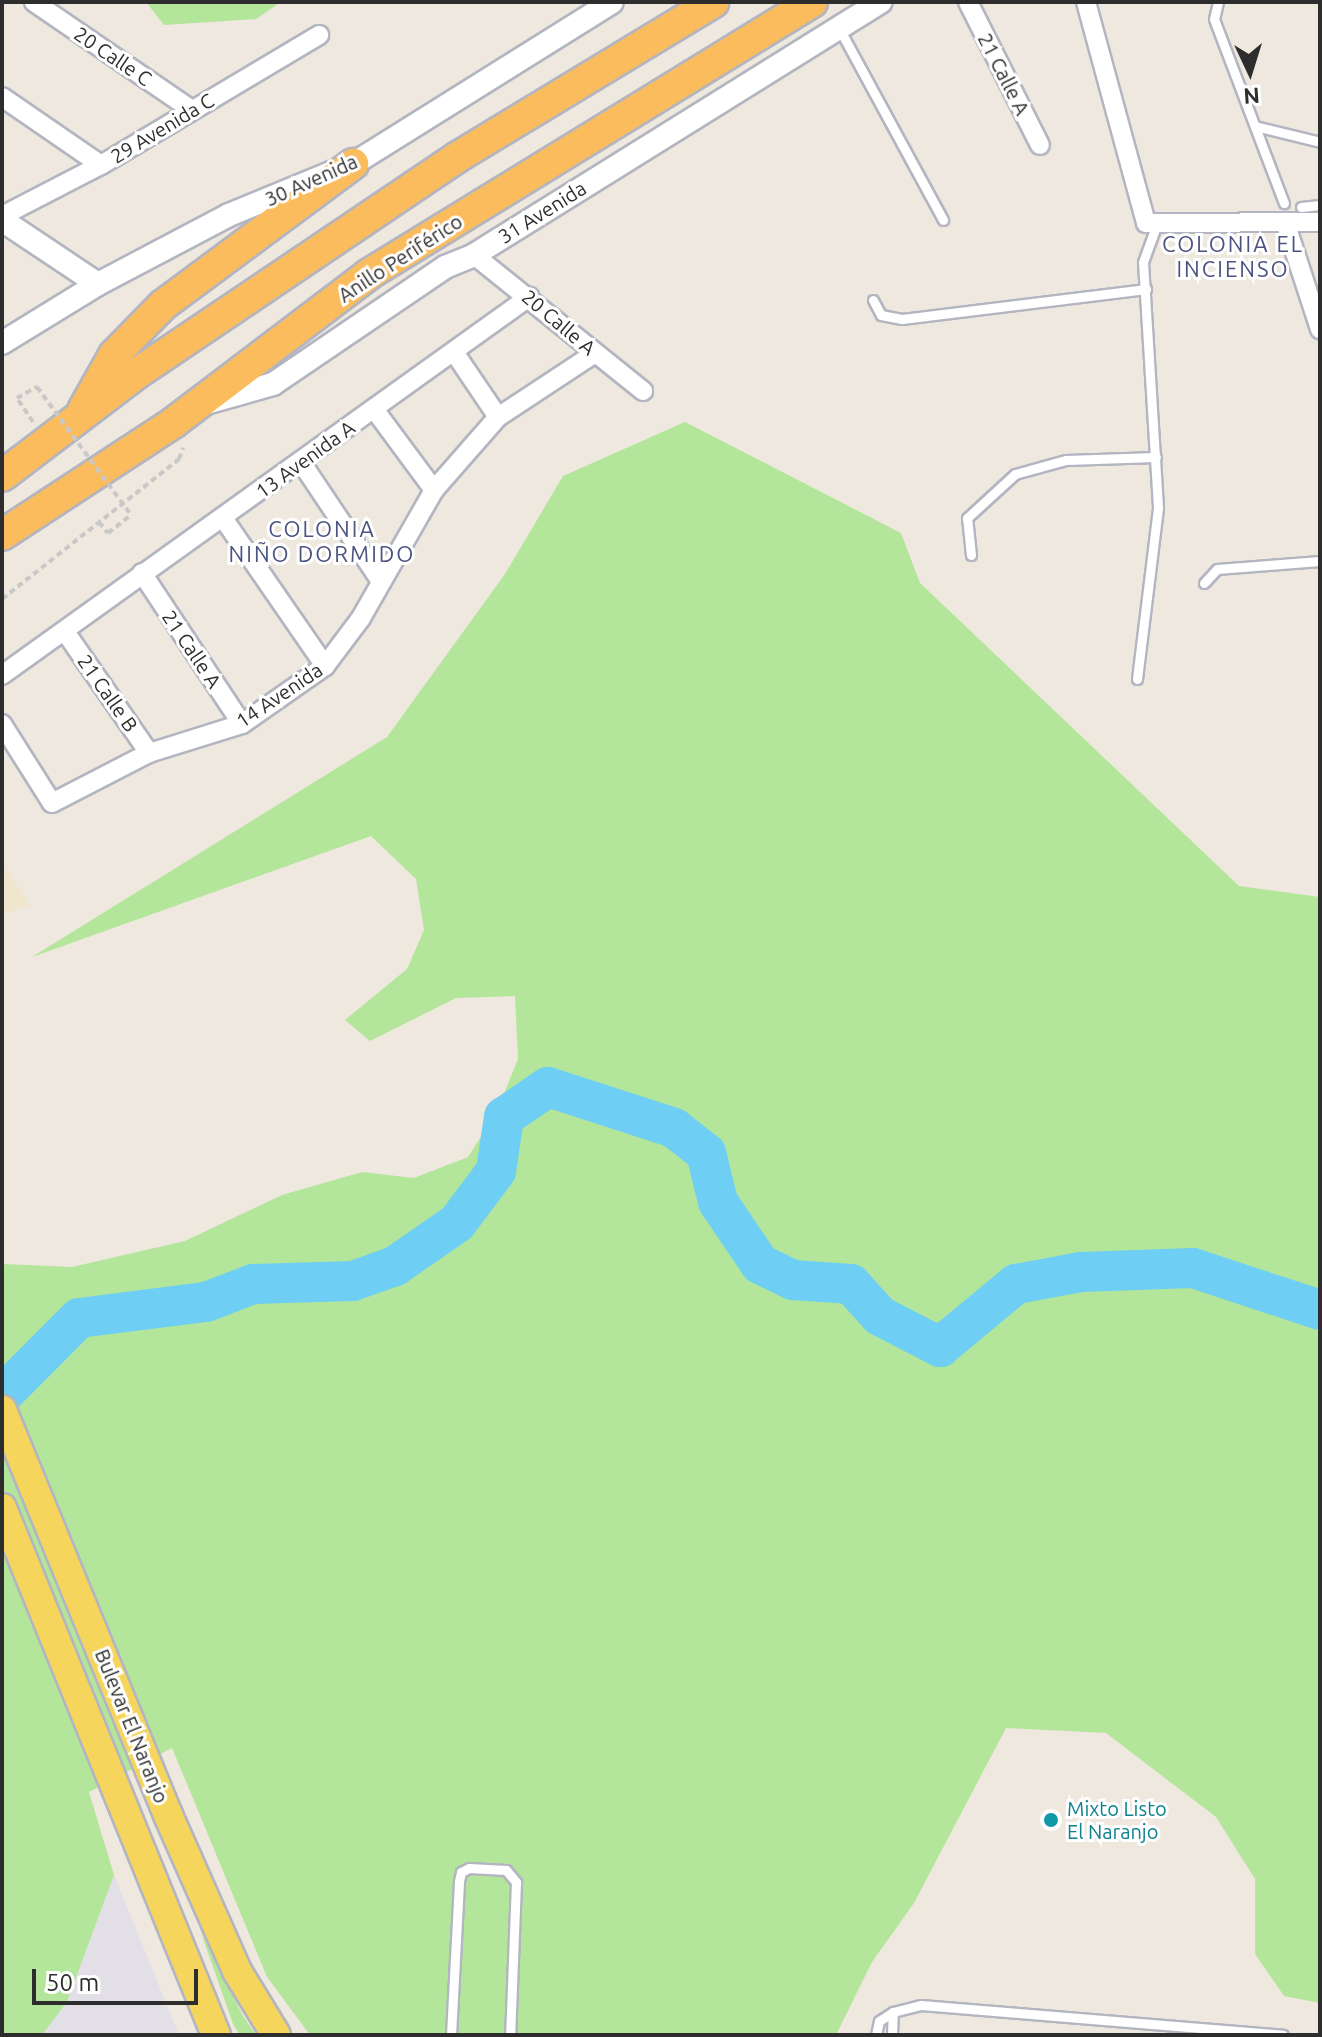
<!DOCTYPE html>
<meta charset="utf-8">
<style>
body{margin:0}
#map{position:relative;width:1322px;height:2037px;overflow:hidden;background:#efe8df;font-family:Ubuntu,sans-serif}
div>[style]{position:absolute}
.industrial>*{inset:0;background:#e2dfe7}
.education>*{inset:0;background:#f0e6ce}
.green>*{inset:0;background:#b3e69a}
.river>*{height:40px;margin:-20px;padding:0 20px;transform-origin:20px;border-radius:20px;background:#6fcef3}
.path>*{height:4px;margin-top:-2px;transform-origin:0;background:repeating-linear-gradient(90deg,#c8c8c8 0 6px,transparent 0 10px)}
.roads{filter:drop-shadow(2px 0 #b3b5c1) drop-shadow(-2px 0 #b3b5c1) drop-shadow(0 2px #b3b5c1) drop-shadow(0 -2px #b3b5c1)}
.service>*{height:9px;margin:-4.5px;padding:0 4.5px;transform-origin:4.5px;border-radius:4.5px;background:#fff}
.minor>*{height:18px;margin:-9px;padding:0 9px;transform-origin:9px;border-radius:9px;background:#fff}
.tertiary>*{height:22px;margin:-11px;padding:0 11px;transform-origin:11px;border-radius:11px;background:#fff}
.primary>*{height:28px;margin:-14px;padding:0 14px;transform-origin:14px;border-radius:14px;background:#f6d55d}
.trunk>*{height:30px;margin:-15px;padding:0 15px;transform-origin:15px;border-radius:15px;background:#fabc5c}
.path-bridge>*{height:4px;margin-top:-2px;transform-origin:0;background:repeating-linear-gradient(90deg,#c8c8c8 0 6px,transparent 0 10px)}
.dots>*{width:22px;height:22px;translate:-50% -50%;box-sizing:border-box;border:4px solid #fff;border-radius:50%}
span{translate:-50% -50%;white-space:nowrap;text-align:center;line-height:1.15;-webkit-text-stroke:6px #fff;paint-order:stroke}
.street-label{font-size:20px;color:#2d2d2d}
.culture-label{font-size:20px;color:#0d838f}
.left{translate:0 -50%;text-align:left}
.neighbourhood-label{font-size:22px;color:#4b5380;letter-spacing:2px}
.frame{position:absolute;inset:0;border:4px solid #2d2d2d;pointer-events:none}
.north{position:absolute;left:1210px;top:32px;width:80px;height:80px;-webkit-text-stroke:6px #fff;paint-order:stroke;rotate:176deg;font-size:22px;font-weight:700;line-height:32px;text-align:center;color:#2d2d2d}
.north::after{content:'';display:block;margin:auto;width:28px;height:36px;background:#2d2d2d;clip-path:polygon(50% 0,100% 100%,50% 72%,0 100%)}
.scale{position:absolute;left:32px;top:1969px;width:166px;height:36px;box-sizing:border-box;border:4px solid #2d2d2d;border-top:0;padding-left:10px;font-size:24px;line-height:28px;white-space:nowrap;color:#2d2d2d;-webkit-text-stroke:6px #fff;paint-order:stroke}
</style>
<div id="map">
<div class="industrial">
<div style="clip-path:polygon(114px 1875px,179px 2035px,42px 2035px,67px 2002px)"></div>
</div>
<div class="education">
<div style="clip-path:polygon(2px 862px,30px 905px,2px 915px)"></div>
</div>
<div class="green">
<div style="clip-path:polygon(146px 2px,281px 2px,256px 19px,164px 25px)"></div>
<div style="clip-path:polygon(685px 422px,901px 533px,920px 583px,1239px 886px,1320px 897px,1320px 2003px,1284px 1996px,1255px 1954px,1255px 1879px,1216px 1817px,1106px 1733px,1006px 1728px,914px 1903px,872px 1962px,836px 2035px,310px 2035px,267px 1977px,172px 1748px,89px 1792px,114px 1875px,67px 2002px,42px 2035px,2px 2035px,2px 1264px,72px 1267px,185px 1241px,282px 1195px,362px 1172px,414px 1178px,468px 1157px,496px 1113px,518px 1059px,515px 996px,456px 998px,370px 1041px,345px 1020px,407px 969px,424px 930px,416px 879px,371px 836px,32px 957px,387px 737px,505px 574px,563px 476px)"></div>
<div style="clip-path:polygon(200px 1930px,243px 2016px,256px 2035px,240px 2035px,233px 2024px)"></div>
</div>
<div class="river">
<div style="left:2px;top:1395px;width:109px;rotate:-45deg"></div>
<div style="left:79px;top:1318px;width:128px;rotate:-7.2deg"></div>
<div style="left:206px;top:1302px;width:50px;rotate:-21deg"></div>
<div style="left:253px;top:1284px;width:100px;rotate:-1.7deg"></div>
<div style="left:353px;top:1281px;width:45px;rotate:-19.7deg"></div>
<div style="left:395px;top:1266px;width:75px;rotate:-34.7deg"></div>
<div style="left:457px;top:1223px;width:65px;rotate:-53.1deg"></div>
<div style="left:496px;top:1171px;width:55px;rotate:-81.6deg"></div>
<div style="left:504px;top:1117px;width:53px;rotate:-34.3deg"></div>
<div style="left:548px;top:1087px;width:133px;rotate:18deg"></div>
<div style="left:674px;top:1128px;width:41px;rotate:38deg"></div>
<div style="left:706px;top:1153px;width:50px;rotate:76.2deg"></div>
<div style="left:718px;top:1202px;width:75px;rotate:55.9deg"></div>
<div style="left:760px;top:1264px;width:37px;rotate:26deg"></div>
<div style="left:793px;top:1280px;width:58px;rotate:3.9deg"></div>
<div style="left:851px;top:1284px;width:43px;rotate:47.8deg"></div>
<div style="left:880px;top:1316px;width:68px;rotate:27.3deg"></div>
<div style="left:940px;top:1347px;width:99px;rotate:-39.7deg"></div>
<div style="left:1016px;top:1284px;width:66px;rotate:-10.5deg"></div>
<div style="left:1081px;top:1272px;width:112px;rotate:-2deg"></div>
<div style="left:1193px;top:1268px;width:134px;rotate:18.3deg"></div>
</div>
<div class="path">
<div style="left:33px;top:422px;width:29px;rotate:-124deg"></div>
<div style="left:17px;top:398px;width:23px;rotate:-29deg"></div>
<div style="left:99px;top:522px;width:14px;rotate:51deg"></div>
<div style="left:108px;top:533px;width:29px;rotate:-38deg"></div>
<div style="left:2px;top:599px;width:226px;rotate:-38.3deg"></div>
<div style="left:179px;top:459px;width:12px;rotate:-70deg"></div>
</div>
<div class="roads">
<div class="service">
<div style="left:1218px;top:2px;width:17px;rotate:103deg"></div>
<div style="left:1214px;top:19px;width:197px;rotate:69.2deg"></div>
<div style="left:840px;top:30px;width:216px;rotate:61.5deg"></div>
<div style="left:1255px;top:126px;width:67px;rotate:13.8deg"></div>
<div style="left:1301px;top:207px;width:19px;rotate:-6deg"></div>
<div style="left:873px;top:300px;width:17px;rotate:62deg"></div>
<div style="left:881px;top:315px;width:21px;rotate:11deg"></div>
<div style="left:902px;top:319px;width:246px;rotate:-7deg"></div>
<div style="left:971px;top:555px;width:37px;rotate:-96deg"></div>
<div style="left:967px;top:518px;width:65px;rotate:-42.5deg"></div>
<div style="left:1015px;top:474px;width:53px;rotate:-15.4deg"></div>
<div style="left:1066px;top:460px;width:90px;rotate:-1.9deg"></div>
<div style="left:1204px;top:583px;width:19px;rotate:-47deg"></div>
<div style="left:1217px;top:569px;width:103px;rotate:-4.4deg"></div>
<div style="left:1137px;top:679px;width:173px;rotate:-83deg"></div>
<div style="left:1158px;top:507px;width:245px;rotate:-93.5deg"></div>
<div style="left:1143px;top:262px;width:38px;rotate:-70deg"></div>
<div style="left:451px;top:2035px;width:154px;rotate:-87deg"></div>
<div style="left:459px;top:1881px;width:9px;rotate:-77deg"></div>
<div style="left:461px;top:1872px;width:9px;rotate:-27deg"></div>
<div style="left:469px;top:1868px;width:37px;rotate:3deg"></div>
<div style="left:506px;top:1870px;width:16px;rotate:50deg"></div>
<div style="left:516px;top:1882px;width:153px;rotate:92.2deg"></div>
<div style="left:876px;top:2035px;width:14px;rotate:-78deg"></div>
<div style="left:879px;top:2021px;width:17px;rotate:-33deg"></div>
<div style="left:893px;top:2012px;width:29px;rotate:-14deg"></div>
<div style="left:921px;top:2005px;width:363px;rotate:4.7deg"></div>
<div style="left:892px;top:2035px;width:23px;rotate:-88deg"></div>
</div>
<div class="minor">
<div style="left:34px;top:2px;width:191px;rotate:34.4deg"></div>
<div style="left:968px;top:2px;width:160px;rotate:63.3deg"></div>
<div style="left:1086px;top:2px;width:229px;rotate:74.8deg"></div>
<div style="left:1146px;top:223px;width:174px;rotate:-0.3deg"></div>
<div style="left:2px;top:97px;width:120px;rotate:34.5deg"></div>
<div style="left:2px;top:216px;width:111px;rotate:-27.3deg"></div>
<div style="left:101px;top:165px;width:254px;rotate:-30.8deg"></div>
<div style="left:1285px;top:222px;width:113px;rotate:71.9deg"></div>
<div style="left:474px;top:255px;width:217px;rotate:38.8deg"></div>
<div style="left:454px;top:352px;width:78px;rotate:55.9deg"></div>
<div style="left:374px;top:409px;width:101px;rotate:53.5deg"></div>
<div style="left:301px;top:462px;width:142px;rotate:56.2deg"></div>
<div style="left:223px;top:518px;width:180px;rotate:55.4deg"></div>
<div style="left:142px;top:573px;width:181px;rotate:56.5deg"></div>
<div style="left:66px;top:633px;width:146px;rotate:55.3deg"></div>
<div style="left:2px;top:675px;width:649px;rotate:-35.65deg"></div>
<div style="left:2px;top:724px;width:93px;rotate:57.7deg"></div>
<div style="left:52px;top:803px;width:109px;rotate:-27.3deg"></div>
<div style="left:149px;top:753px;width:97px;rotate:-17.3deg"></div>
<div style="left:242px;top:724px;width:101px;rotate:-34.9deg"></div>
<div style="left:325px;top:666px;width:60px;rotate:-53.1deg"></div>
<div style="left:361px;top:618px;width:147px;rotate:-60.3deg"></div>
<div style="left:434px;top:490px;width:97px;rotate:-48.8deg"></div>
<div style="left:498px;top:417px;width:116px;rotate:-33.4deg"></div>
</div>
<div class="tertiary">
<div style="left:2px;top:220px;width:115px;rotate:33.7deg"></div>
<div style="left:2px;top:343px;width:113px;rotate:-31.6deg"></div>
<div style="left:98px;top:284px;width:148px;rotate:-27.8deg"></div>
<div style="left:229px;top:215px;width:134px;rotate:-22.4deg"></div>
<div style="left:353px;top:164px;width:305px;rotate:-32deg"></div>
<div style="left:206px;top:403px;width:70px;rotate:-15.8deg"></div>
<div style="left:273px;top:384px;width:208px;rotate:-34.2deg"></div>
<div style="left:445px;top:267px;width:31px;rotate:-22deg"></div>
<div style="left:474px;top:255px;width:479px;rotate:-31.9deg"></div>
</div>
<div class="primary">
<div style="left:2px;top:1410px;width:438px;rotate:67.7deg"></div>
<div style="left:168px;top:1815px;width:171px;rotate:66.1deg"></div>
<div style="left:237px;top:1971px;width:75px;rotate:58.6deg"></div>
<div style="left:2px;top:1508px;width:569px;rotate:67.9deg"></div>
</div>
<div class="trunk">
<div style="left:83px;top:410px;width:63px;rotate:-60.6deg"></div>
<div style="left:114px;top:355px;width:70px;rotate:-45.6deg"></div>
<div style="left:163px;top:305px;width:237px;rotate:-36.6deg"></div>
<div style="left:2px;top:476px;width:168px;rotate:-37.3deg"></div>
<div style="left:136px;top:374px;width:386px;rotate:-34deg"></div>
<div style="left:456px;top:158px;width:301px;rotate:-31.2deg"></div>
<div style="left:2px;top:535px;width:204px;rotate:-33.2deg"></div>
<div style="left:173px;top:423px;width:246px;rotate:-37.2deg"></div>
<div style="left:369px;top:274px;width:520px;rotate:-31.55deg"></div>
</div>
</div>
<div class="path-bridge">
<div style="left:37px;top:387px;width:159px;rotate:53.7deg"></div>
</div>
<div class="dots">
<div style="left:1051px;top:1820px;background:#0f9aa8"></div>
</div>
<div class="street-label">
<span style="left:113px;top:56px;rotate:34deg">20 Calle C</span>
<span style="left:1004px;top:74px;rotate:63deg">21 Calle A</span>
<span style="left:162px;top:128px;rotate:-31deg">29 Avenida C</span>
<span style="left:311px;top:180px;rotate:-24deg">30 Avenida</span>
<span style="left:542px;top:212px;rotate:-32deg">31 Avenida</span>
<span style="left:400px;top:258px;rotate:-33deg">Anillo Periférico</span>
<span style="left:559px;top:322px;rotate:40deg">20 Calle A</span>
<span style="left:305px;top:459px;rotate:-36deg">13 Avenida A</span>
<span style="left:192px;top:649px;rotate:56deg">21 Calle A</span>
<span style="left:108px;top:693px;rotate:55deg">21 Calle B</span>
<span style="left:279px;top:695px;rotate:-34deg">14 Avenida</span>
<span style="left:132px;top:1726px;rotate:68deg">Bulevar El Naranjo</span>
</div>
<div class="culture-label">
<span class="left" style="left:1067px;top:1820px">Mixto Listo<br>El Naranjo</span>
</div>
<div class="neighbourhood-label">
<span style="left:1233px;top:256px">COLONIA EL<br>INCIENSO</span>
<span style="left:322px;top:541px">COLONIA<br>NIÑO DORMIDO</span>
</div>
<div class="frame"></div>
<div class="north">N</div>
<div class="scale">50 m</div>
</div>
